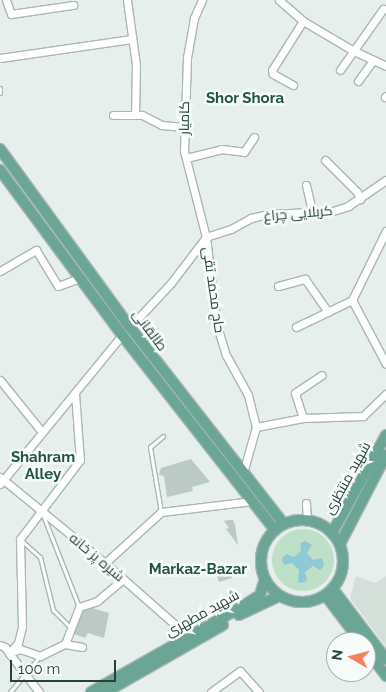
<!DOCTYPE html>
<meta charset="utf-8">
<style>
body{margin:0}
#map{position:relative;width:386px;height:692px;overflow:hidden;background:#e6efeb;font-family:Raleway,Cairo,sans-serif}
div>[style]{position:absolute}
.built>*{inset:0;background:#d4dfda}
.green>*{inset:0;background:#bfe0c8}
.round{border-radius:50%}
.water>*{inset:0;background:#8ec9d4}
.building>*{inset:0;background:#bbcac4}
.roads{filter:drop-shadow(1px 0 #a8b8b2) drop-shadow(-1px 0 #a8b8b2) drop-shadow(0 1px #a8b8b2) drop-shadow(0 -1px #a8b8b2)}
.lane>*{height:3px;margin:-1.5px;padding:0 1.5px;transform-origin:1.5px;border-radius:1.5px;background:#fff}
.street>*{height:7px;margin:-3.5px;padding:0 3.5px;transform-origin:3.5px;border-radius:3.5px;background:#fff}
.primary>*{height:10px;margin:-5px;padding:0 5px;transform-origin:5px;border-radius:5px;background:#6aa596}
.primary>.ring{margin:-5px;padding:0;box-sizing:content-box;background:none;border:10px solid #6aa596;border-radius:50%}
span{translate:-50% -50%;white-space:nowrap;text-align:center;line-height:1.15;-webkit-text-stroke:5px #f7fbf9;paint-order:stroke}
.street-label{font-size:14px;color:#24423a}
.neighbourhood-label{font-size:15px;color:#1f5548;font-weight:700}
.north{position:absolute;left:326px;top:632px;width:50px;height:50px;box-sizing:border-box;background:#f7fbf9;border:1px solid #a3b1ad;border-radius:50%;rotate:278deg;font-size:14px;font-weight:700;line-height:20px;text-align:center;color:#24423a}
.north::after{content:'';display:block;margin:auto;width:18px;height:22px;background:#f4845f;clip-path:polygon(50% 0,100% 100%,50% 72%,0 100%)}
.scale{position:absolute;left:10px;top:660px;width:106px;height:22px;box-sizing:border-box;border:2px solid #24423a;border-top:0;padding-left:6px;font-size:15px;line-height:18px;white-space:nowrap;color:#24423a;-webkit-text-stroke:4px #f7fbf9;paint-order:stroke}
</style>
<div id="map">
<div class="built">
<div style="clip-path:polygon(356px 576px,375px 583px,386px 576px,386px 647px,350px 598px)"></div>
</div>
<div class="green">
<div class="round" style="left:272px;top:529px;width:62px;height:62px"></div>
</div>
<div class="water">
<div style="clip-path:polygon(305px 541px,312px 545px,307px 553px,313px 560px,322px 558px,324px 566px,320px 570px,313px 566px,305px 572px,307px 580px,302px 583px,298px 582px,299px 570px,292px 563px,285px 565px,282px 561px,283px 557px,287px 554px,294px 557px,301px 551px,300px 543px)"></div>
</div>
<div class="building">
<div style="clip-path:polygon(191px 459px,210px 482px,192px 487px,193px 491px,167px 497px,164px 476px,159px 475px,161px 468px)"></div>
<div style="clip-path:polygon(228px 520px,233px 520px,235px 525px,238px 545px,226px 529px,229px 528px,224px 521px)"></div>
<div style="clip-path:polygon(232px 565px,232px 578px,219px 582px,215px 570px)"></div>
<div style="clip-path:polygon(92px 608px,109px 613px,104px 638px,88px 633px,85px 638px,74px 634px,83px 611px)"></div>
</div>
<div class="roads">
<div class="lane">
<div style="left:0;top:88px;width:5px;rotate:90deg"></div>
<div style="left:161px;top:512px;width:66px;rotate:-99.6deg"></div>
<div style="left:150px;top:447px;width:17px;rotate:-40deg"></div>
<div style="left:43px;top:515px;width:99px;rotate:68.6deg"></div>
<div style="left:22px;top:541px;width:24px;rotate:42deg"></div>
<div style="left:40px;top:557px;width:55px;rotate:76.2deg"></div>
<div style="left:53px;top:610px;width:24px;rotate:45deg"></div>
<div style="left:10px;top:692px;width:47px;rotate:-50.2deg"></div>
</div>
<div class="street">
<div style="left:6px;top:0;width:15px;rotate:70deg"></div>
<div style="left:11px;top:14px;width:63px;rotate:-8.3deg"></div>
<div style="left:127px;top:0;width:66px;rotate:82.1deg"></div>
<div style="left:136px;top:65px;width:50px;rotate:91.1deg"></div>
<div style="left:202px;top:0;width:20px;rotate:114deg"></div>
<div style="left:194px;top:18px;width:40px;rotate:100deg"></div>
<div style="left:187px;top:57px;width:94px;rotate:91.8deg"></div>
<div style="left:184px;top:151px;width:89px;rotate:75.7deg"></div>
<div style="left:206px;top:237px;width:90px;rotate:83deg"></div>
<div style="left:217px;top:326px;width:30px;rotate:73deg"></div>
<div style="left:226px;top:355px;width:46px;rotate:61.2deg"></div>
<div style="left:248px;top:395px;width:33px;rotate:76deg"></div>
<div style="left:256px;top:427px;width:48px;rotate:105.8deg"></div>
<div style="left:279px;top:0;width:32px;rotate:41deg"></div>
<div style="left:303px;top:21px;width:59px;rotate:30.5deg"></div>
<div style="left:354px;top:51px;width:35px;rotate:25deg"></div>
<div style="left:0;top:58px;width:133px;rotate:-8.2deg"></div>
<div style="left:340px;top:70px;width:75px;rotate:-54.8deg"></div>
<div style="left:358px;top:81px;width:26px;rotate:-54deg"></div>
<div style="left:293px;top:85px;width:23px;rotate:-151deg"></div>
<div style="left:273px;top:74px;width:4px;rotate:-104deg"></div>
<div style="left:272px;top:70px;width:58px;rotate:-57.7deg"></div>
<div style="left:385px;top:97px;width:1px;rotate:-45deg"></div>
<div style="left:113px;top:115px;width:29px"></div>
<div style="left:142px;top:115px;width:22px;rotate:27deg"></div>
<div style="left:162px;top:125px;width:22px;rotate:5deg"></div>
<div style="left:186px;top:158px;width:36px;rotate:-14deg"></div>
<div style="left:221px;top:149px;width:23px;rotate:7deg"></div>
<div style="left:244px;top:152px;width:18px;rotate:-56deg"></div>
<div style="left:325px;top:160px;width:45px;rotate:45deg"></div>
<div style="left:357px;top:192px;width:8px;rotate:67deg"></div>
<div style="left:306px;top:185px;width:28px;rotate:77deg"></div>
<div style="left:206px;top:237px;width:26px;rotate:-18deg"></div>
<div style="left:231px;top:229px;width:23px;rotate:-29deg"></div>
<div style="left:251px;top:218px;width:18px;rotate:-13deg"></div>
<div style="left:269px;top:214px;width:64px;rotate:-2.7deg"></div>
<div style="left:333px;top:211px;width:16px;rotate:-18deg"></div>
<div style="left:348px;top:206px;width:46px;rotate:-34.4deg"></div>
<div style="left:0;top:271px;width:42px;rotate:-30.3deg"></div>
<div style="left:36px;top:250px;width:42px;rotate:58.6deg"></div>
<div style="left:58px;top:286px;width:23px;rotate:-20deg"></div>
<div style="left:278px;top:286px;width:28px;rotate:-15deg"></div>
<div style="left:305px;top:279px;width:40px;rotate:55.1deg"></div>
<div style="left:352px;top:300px;width:77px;rotate:-63.8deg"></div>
<div style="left:352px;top:300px;width:72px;rotate:62deg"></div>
<div style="left:130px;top:327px;width:60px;rotate:-47deg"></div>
<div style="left:171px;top:283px;width:58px;rotate:-52.7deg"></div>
<div style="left:296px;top:327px;width:62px;rotate:-25.7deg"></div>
<div style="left:0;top:380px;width:67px;rotate:51.1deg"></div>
<div style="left:303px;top:418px;width:26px;rotate:-108deg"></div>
<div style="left:295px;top:393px;width:32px;rotate:-34deg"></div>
<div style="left:256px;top:427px;width:48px;rotate:-10.8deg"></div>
<div style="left:303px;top:418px;width:60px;rotate:-1.9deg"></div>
<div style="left:363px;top:416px;width:32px;rotate:-44deg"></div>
<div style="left:0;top:477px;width:136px;rotate:39.3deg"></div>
<div style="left:105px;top:563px;width:111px;rotate:41.3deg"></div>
<div style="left:0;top:484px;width:193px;rotate:-50.7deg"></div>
<div style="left:306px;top:503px;width:17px;rotate:87deg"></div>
<div style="left:105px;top:563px;width:76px;rotate:-42.3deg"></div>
<div style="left:161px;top:512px;width:92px;rotate:-6.9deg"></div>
<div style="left:0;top:645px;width:5px;rotate:22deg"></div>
<div style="left:5px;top:647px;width:7px;rotate:56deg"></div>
<div style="left:9px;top:653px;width:12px;rotate:-20deg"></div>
<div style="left:20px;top:649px;width:21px;rotate:19deg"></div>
<div style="left:40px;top:656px;width:28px;rotate:-26deg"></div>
<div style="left:82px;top:647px;width:17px;rotate:-170deg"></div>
<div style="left:65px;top:644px;width:40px;rotate:-69deg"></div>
<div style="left:79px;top:607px;width:19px;rotate:-18deg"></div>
<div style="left:97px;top:601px;width:34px;rotate:-40deg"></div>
<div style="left:39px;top:692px;width:49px;rotate:-127.6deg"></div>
<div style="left:9px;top:653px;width:13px;rotate:-48deg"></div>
<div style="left:18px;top:643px;width:16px;rotate:-76deg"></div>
<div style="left:22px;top:627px;width:88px;rotate:-91.3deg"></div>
<div style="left:20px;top:539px;width:99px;rotate:-52.8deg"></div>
<div style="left:80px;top:460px;width:67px;rotate:-94.3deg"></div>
<div style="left:211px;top:692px;width:36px;rotate:-36deg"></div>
<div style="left:240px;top:671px;width:28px;rotate:48deg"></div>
</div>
<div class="primary">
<div style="left:0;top:149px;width:220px;rotate:53.9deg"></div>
<div style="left:130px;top:327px;width:250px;rotate:52deg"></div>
<div style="left:0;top:170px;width:205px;rotate:53.5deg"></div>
<div style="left:122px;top:335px;width:248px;rotate:51.9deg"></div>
<div class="ring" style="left:261px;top:520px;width:72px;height:72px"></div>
<div style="left:332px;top:533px;width:112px;rotate:-61.1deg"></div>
<div style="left:340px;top:544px;width:100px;rotate:-62.7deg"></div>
<div style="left:333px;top:589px;width:88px;rotate:52.9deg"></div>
<div style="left:326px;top:596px;width:58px;rotate:52.7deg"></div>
<div style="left:239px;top:615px;width:44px;rotate:-25.4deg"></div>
<div style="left:366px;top:649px;width:34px;rotate:53deg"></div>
<div style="left:91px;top:692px;width:175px;rotate:-29.5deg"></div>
<div style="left:243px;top:606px;width:20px;rotate:-33deg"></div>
<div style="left:260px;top:595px;width:17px;rotate:-73deg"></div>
<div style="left:106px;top:692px;width:135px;rotate:-29.8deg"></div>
</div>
</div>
<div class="street-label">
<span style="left:184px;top:118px;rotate:-89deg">کامیار</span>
<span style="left:298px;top:213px;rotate:-5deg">کربلایی چراغ</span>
<span style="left:214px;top:290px;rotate:82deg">حاج محمد تقی</span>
<span style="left:150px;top:330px;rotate:53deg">طالقانی</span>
<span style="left:347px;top:478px;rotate:-61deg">شهید منتظری</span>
<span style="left:97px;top:557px;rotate:40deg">شیره پز خانه</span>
<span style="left:202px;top:613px;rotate:-29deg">شهید مطهری</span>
</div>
<div class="neighbourhood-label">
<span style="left:245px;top:99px">Shor Shora</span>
<span style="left:43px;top:466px">Shahram<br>Alley</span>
<span style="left:198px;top:570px">Markaz-Bazar</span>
</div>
<div class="north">N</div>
<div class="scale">100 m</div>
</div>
